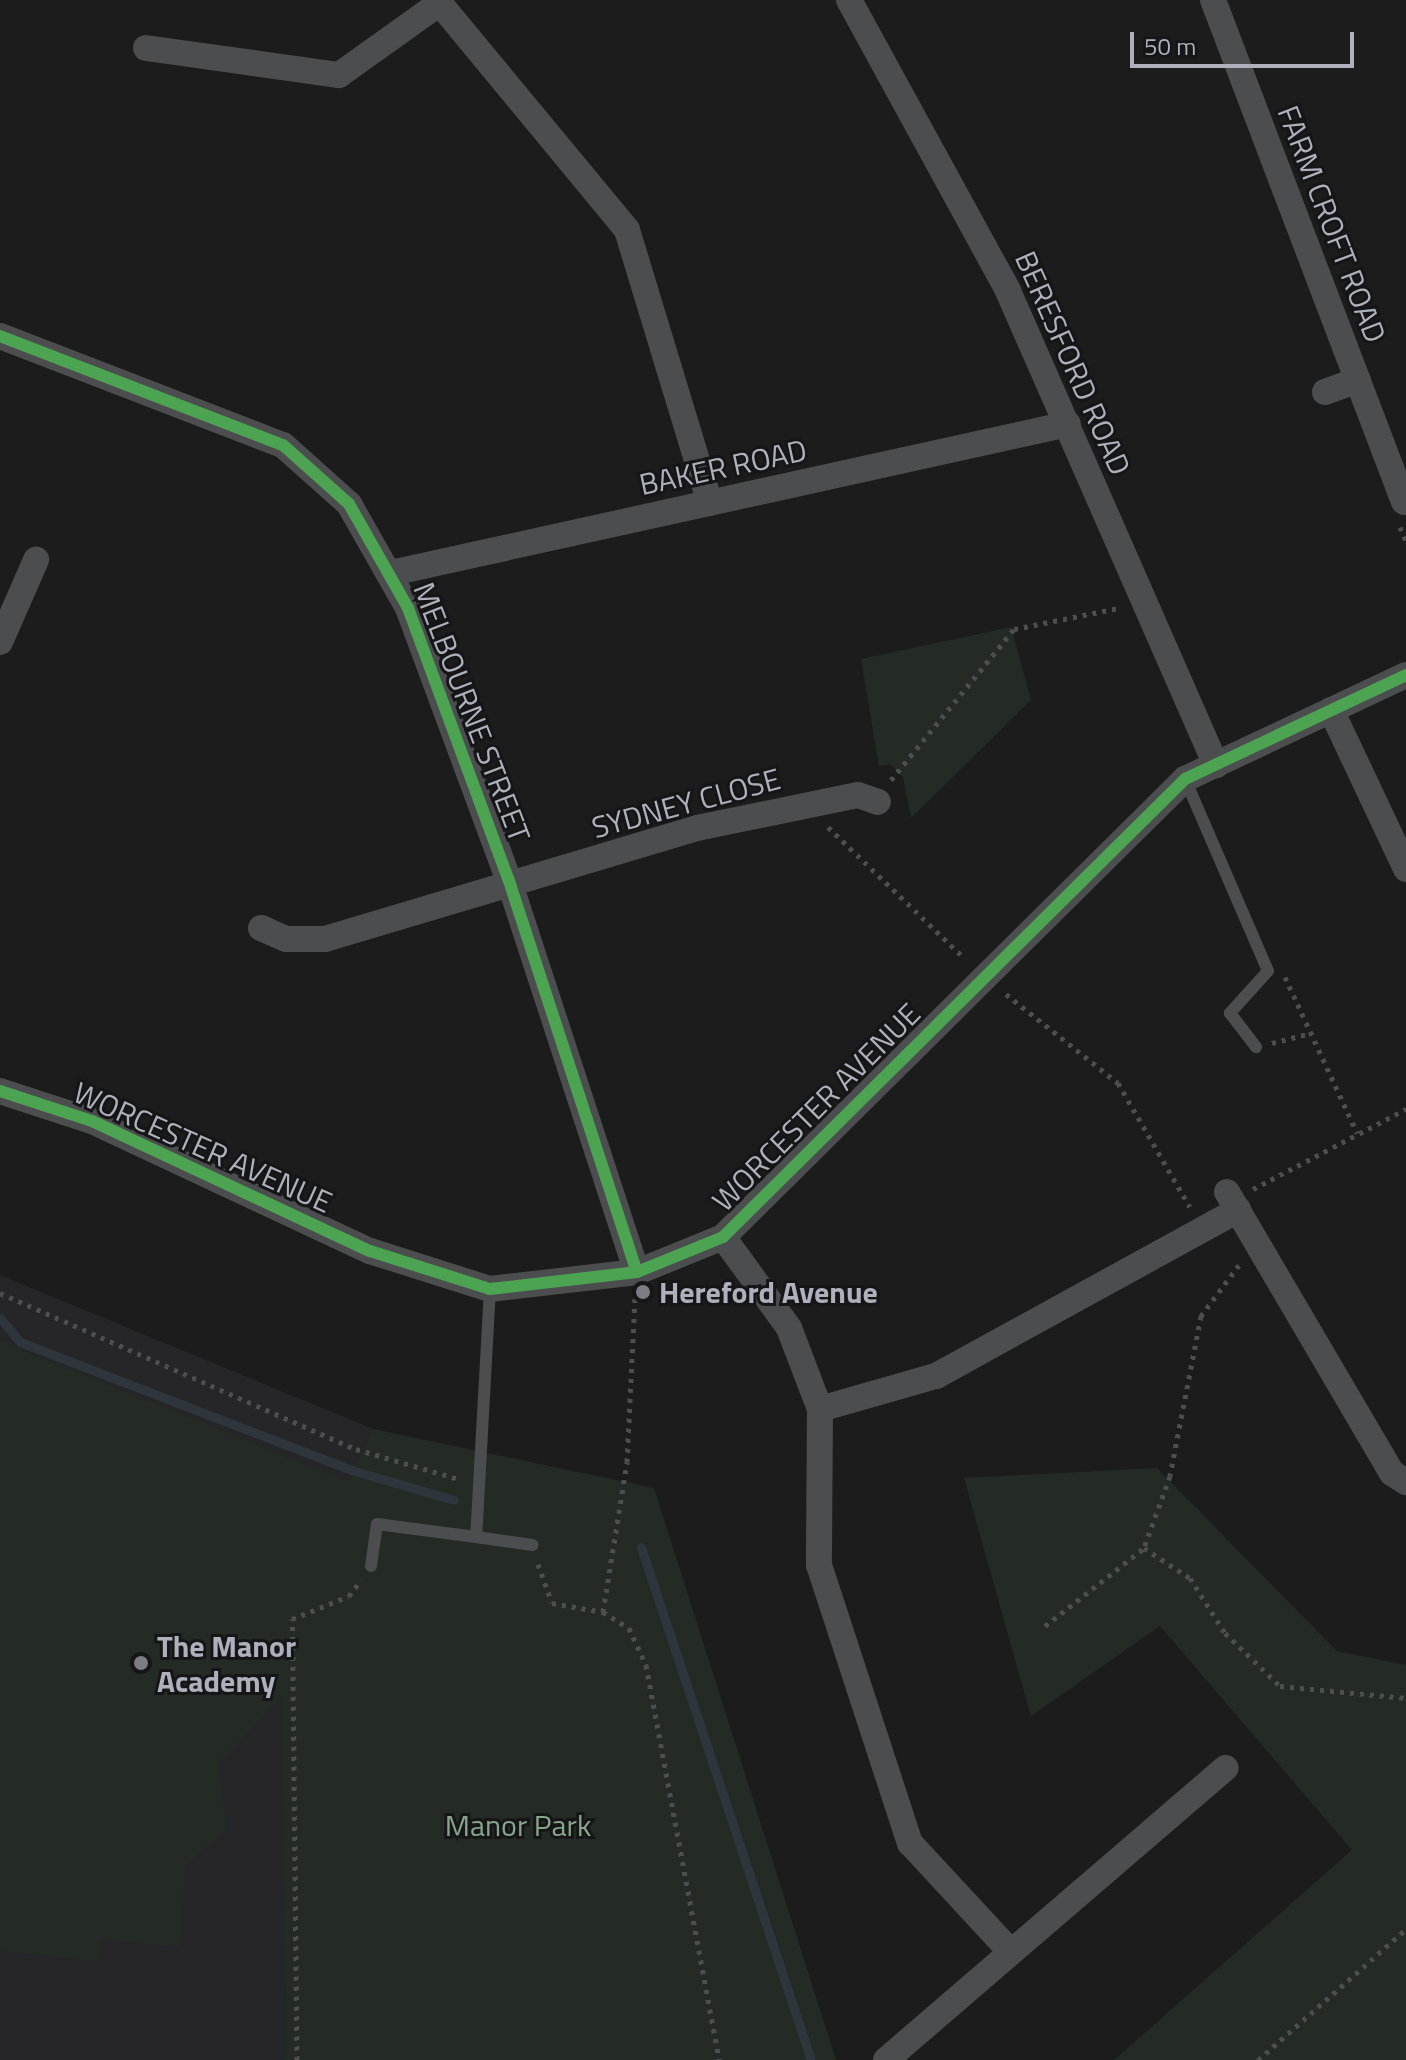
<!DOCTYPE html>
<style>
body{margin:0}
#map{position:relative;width:1406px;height:2060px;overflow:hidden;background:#1c1c1c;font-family:"Titillium Web",sans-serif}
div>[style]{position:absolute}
.built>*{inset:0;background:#262628}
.green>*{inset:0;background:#242b25}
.stream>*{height:9px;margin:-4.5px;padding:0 4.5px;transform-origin:4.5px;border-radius:4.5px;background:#2f353d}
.path>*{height:5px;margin-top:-2.5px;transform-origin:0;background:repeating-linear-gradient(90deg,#4d4e50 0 4px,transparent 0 10px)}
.lane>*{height:12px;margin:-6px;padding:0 6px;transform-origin:6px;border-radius:6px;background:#4c4d4e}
.street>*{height:26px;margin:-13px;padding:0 13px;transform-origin:13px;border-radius:13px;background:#4c4d4e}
.cycleway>*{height:12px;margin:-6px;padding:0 6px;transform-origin:6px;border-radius:6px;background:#4ca352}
.dots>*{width:22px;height:22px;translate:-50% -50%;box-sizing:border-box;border:4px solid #161618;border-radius:50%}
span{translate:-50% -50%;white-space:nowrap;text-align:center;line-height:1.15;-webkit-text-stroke:6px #161618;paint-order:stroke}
.street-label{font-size:30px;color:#aeb1bb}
.poi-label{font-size:30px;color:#aeb1bb;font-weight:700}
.left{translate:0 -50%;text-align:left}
.park-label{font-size:30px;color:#87a58b}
.scale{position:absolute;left:1130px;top:32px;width:224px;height:36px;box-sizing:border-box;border:4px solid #aeb1bb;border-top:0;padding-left:10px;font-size:24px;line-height:28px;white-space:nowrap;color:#aeb1bb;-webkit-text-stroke:6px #161618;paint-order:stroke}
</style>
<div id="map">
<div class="built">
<div style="clip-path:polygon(0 1275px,373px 1429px,282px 1630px,286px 2060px,0 2060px)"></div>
</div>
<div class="green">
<div style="clip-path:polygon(1011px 627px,1031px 700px,911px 818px,903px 777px,890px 764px,879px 766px,861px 659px)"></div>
<div style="clip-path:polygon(0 1341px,348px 1482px,373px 1429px,654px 1488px,836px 2060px,286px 2060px,282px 1696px,218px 1764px,227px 1828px,185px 1866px,180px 1947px,101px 1939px,99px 1961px,0 1951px)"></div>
<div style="clip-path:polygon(1157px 1468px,1337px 1651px,1406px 1665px,1406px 2060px,1114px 2060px,1352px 1850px,1160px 1626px,1031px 1716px,964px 1478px)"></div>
</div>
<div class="stream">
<div style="left:0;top:1318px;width:31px;rotate:50deg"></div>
<div style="left:20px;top:1342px;width:355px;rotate:21.1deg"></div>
<div style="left:351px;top:1470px;width:107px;rotate:16.2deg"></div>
<div style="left:641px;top:1547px;width:540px;rotate:71.67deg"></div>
</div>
<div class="path">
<div style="left:1400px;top:527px;width:15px;rotate:67deg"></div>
<div style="left:891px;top:780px;width:195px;rotate:-50.8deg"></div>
<div style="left:1014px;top:629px;width:107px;rotate:-11.3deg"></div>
<div style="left:828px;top:827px;width:190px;rotate:43.9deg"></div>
<div style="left:1285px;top:977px;width:172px;rotate:65.2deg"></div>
<div style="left:1006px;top:994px;width:143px;rotate:38.5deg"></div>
<div style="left:1118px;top:1083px;width:143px;rotate:59.9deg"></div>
<div style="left:1272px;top:1043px;width:40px;rotate:-14.4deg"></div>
<div style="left:1253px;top:1189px;width:173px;rotate:-27.6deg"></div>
<div style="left:1239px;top:1265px;width:64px;rotate:126.7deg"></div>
<div style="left:1201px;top:1316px;width:163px;rotate:101deg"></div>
<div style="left:1170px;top:1476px;width:77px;rotate:109.9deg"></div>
<div style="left:1144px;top:1548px;width:55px;rotate:33.1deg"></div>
<div style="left:1190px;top:1578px;width:65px;rotate:57.5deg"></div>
<div style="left:1225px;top:1633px;width:76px;rotate:43.9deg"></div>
<div style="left:1280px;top:1686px;width:127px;rotate:5.4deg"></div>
<div style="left:0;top:1293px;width:389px;rotate:23.7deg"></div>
<div style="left:356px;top:1449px;width:110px;rotate:16.3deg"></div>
<div style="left:538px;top:1564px;width:41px;rotate:70.3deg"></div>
<div style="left:552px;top:1603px;width:52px;rotate:10deg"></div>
<div style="left:603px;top:1612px;width:31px;rotate:32deg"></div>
<div style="left:629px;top:1628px;width:41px;rotate:65.3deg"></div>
<div style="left:646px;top:1665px;width:402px;rotate:79.5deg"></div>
<div style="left:603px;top:1612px;width:152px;rotate:-80.9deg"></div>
<div style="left:627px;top:1462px;width:165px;rotate:-87.2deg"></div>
<div style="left:1045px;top:1626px;width:126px;rotate:-38.2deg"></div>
<div style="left:297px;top:2060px;width:441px;rotate:-90.6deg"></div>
<div style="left:292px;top:1619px;width:61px;rotate:-22deg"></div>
<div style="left:349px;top:1596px;width:20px;rotate:-53deg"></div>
<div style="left:1258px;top:2060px;width:198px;rotate:-41.5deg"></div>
</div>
<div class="lane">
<div style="left:1185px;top:779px;width:209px;rotate:66.6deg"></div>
<div style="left:1268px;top:971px;width:57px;rotate:132.1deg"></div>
<div style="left:1230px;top:1013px;width:43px;rotate:52.6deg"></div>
<div style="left:490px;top:1289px;width:248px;rotate:93.2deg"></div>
<div style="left:476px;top:1537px;width:57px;rotate:8.1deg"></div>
<div style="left:371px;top:1566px;width:42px;rotate:-81.9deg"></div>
<div style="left:377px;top:1524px;width:100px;rotate:7.5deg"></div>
</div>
<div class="street">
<div style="left:437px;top:0;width:298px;rotate:50.4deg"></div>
<div style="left:627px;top:230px;width:285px;rotate:73.1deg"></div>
<div style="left:849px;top:0;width:332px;rotate:61.3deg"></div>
<div style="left:1008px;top:291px;width:518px;rotate:66.31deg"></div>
<div style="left:1213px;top:0;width:537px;rotate:69.17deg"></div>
<div style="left:146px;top:48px;width:195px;rotate:8deg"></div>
<div style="left:339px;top:75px;width:124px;rotate:-35.5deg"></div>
<div style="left:0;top:336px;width:303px;rotate:21.1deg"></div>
<div style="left:283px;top:445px;width:89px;rotate:41.8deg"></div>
<div style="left:349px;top:504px;width:120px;rotate:60.4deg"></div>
<div style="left:408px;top:608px;width:297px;rotate:69.7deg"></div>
<div style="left:511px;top:887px;width:405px;rotate:71.9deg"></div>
<div style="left:1325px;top:392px;width:35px;rotate:-20deg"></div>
<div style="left:391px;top:573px;width:693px;rotate:-12.41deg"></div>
<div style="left:0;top:642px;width:90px;rotate:-66.3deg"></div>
<div style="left:1331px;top:710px;width:176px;rotate:64.7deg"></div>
<div style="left:261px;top:928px;width:27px;rotate:24deg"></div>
<div style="left:286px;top:939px;width:39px"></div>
<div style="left:325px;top:939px;width:388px;rotate:-16.6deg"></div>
<div style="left:697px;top:828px;width:164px;rotate:-11.6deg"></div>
<div style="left:858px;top:795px;width:21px;rotate:19deg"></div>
<div style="left:0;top:1091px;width:97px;rotate:18.1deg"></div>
<div style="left:92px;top:1121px;width:307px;rotate:25.1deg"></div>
<div style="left:370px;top:1251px;width:126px;rotate:17.6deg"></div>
<div style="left:490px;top:1289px;width:148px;rotate:-6.6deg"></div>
<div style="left:637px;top:1272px;width:93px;rotate:-22.1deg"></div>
<div style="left:723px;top:1237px;width:651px;rotate:-44.75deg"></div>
<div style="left:1185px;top:779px;width:244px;rotate:-25.2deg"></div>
<div style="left:1227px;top:1192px;width:326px;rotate:59.6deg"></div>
<div style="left:1392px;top:1473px;width:17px;rotate:33deg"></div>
<div style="left:723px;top:1237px;width:112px;rotate:54deg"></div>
<div style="left:789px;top:1328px;width:87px;rotate:69.1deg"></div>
<div style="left:820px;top:1409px;width:121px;rotate:-15.9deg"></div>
<div style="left:936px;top:1376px;width:345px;rotate:-28.8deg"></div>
<div style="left:820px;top:1409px;width:156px;rotate:90.4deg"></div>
<div style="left:819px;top:1565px;width:293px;rotate:71.9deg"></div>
<div style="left:910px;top:1843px;width:147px;rotate:47.2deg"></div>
<div style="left:886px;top:2060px;width:448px;rotate:-40.7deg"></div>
</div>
<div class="cycleway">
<div style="left:0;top:336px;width:303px;rotate:21.1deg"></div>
<div style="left:283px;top:445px;width:89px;rotate:41.8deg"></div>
<div style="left:349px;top:504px;width:120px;rotate:60.4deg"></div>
<div style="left:408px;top:608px;width:297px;rotate:69.7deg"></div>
<div style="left:511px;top:887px;width:405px;rotate:71.9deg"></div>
<div style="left:0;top:1091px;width:97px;rotate:18.1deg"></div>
<div style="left:92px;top:1121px;width:307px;rotate:25.1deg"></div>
<div style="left:370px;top:1251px;width:126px;rotate:17.6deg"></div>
<div style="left:490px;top:1289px;width:148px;rotate:-6.6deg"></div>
<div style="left:637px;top:1272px;width:93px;rotate:-22.1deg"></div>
<div style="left:723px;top:1237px;width:651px;rotate:-44.75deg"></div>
<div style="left:1185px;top:779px;width:244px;rotate:-25.2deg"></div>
</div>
<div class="dots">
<div style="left:643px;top:1292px;background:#7b7d83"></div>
<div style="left:141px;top:1663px;background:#7b7d83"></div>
</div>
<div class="street-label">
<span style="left:1332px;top:224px;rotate:69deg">FARM CROFT ROAD</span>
<span style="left:1073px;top:363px;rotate:66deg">BERESFORD ROAD</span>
<span style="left:723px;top:467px;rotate:-12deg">BAKER ROAD</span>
<span style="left:472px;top:712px;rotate:69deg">MELBOURNE STREET</span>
<span style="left:686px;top:803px;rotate:-15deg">SYDNEY CLOSE</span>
<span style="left:816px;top:1107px;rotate:-45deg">WORCESTER AVENUE</span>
<span style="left:203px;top:1147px;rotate:24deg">WORCESTER AVENUE</span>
</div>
<div class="poi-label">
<span class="left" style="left:659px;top:1292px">Hereford Avenue</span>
<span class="left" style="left:157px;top:1663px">The Manor<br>Academy</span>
</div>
<div class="park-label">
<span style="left:518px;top:1825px">Manor Park</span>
</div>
<div class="scale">50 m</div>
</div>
